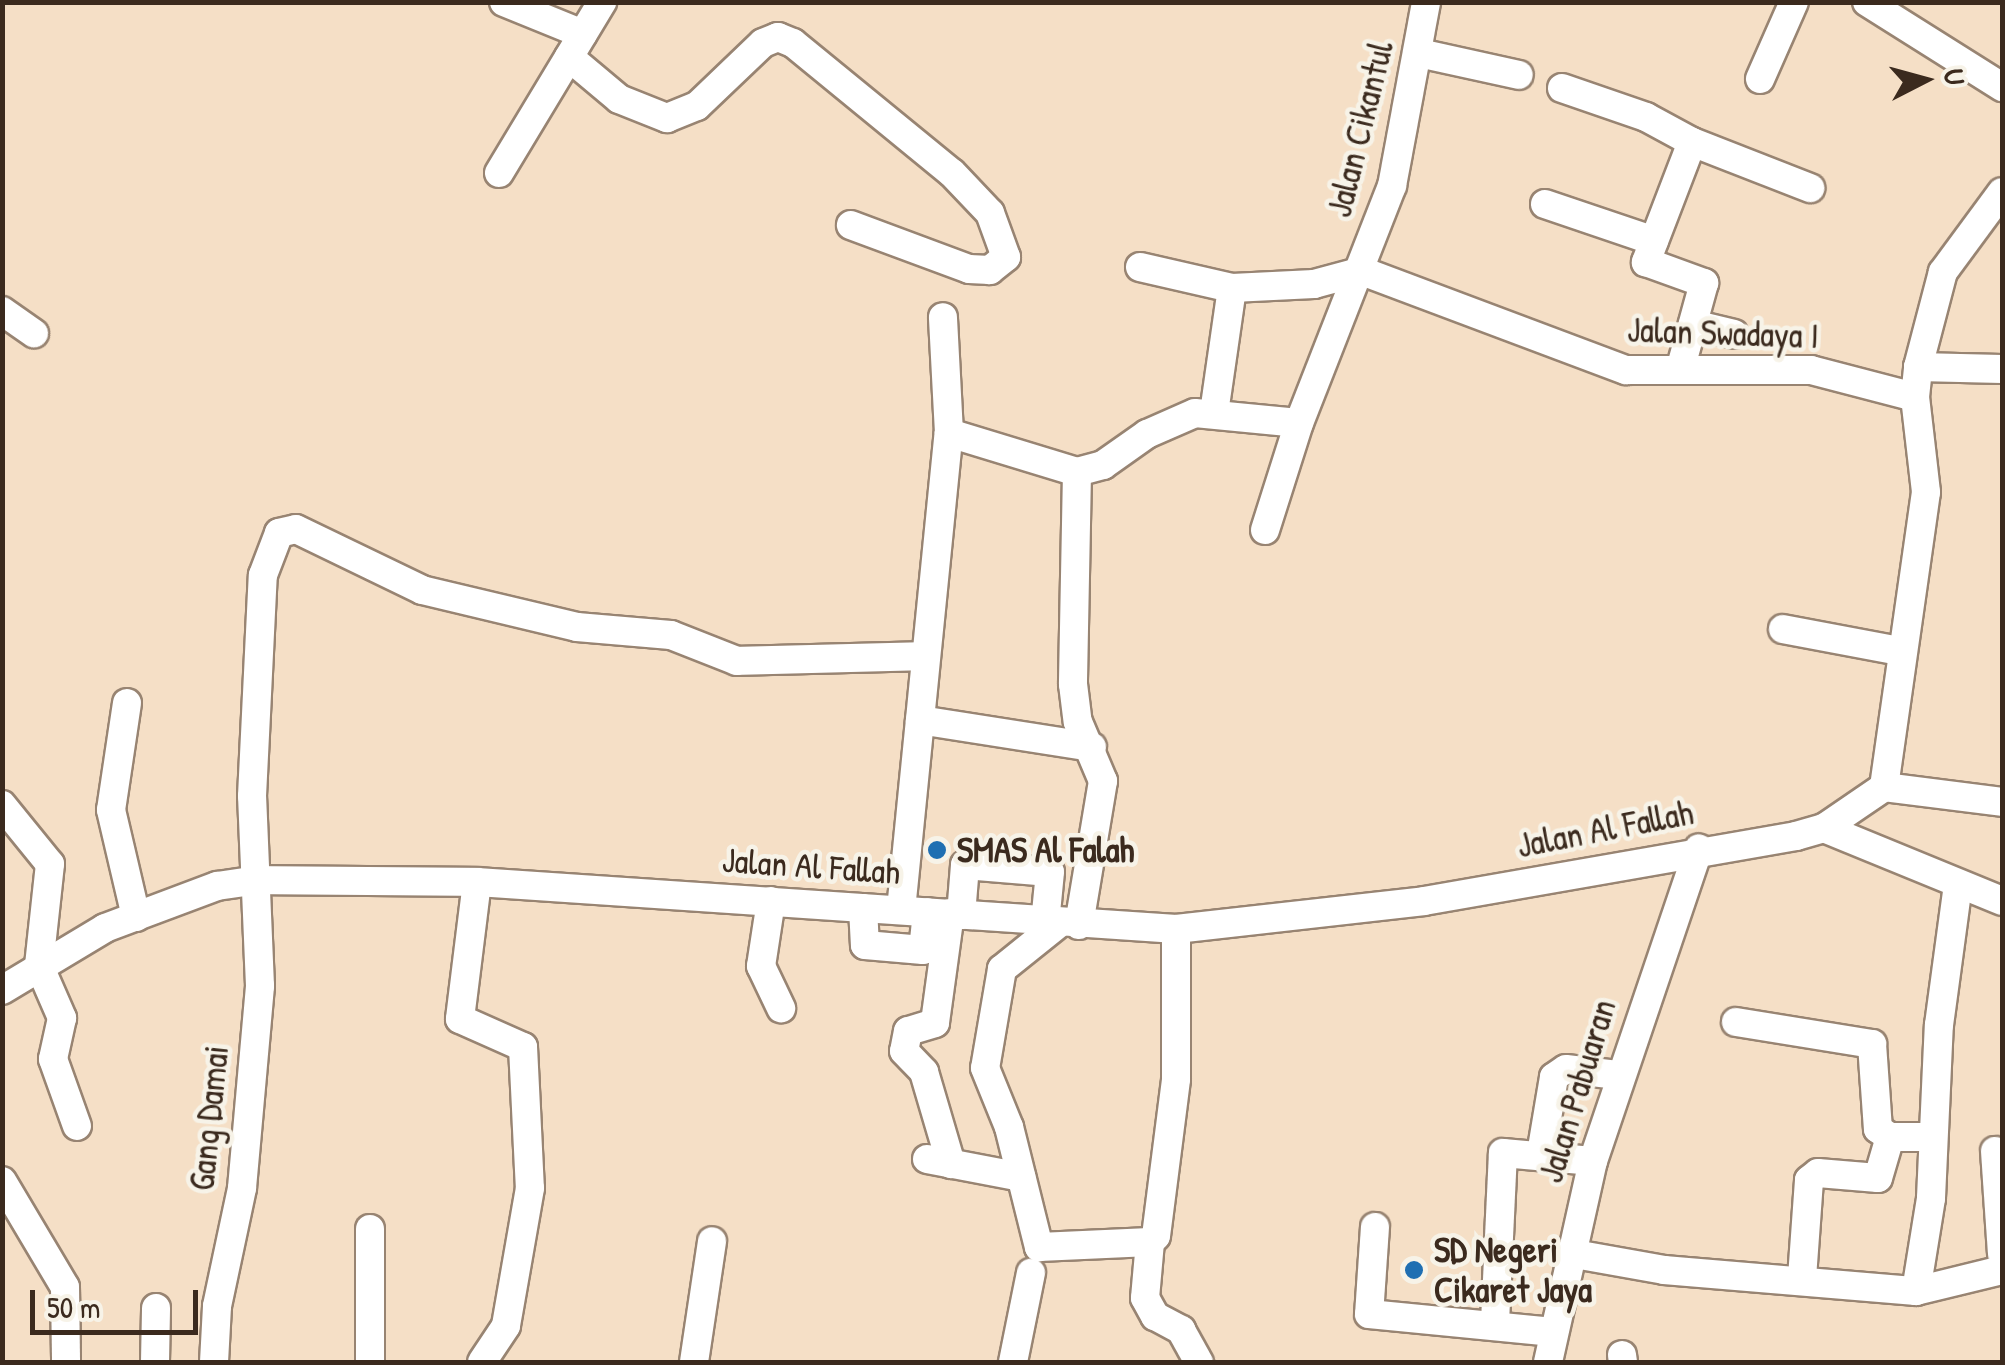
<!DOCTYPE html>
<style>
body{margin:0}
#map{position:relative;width:2005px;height:1365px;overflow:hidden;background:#f5dfc6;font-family:"Patrick Hand",sans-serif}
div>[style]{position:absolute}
.roads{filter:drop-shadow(2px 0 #988472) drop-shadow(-2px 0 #988472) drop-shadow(0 2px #988472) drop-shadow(0 -2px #988472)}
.minor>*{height:28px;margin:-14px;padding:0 14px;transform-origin:14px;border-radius:14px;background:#fff}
.dots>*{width:28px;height:28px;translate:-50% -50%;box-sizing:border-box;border:5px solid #f7f3e8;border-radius:50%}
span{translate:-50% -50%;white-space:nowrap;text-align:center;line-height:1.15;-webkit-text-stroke:9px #f7f3e8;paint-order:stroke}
.street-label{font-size:35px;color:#3b2a1e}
.poi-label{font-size:35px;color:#3b2a1e;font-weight:700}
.left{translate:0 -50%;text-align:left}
.frame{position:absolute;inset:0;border:5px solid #3b2a1e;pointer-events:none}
.north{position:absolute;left:1875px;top:30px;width:100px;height:100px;-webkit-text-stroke:8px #f7f3e8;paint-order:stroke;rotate:84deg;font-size:28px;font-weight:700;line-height:40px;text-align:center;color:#3b2a1e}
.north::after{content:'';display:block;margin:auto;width:35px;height:45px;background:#3b2a1e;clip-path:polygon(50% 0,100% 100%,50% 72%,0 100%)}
.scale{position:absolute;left:30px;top:1290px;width:168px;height:45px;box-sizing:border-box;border:5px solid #3b2a1e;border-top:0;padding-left:12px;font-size:30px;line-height:35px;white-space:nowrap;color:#3b2a1e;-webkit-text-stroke:8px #f7f3e8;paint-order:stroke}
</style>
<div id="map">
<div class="roads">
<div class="minor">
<div style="left:504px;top:2px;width:85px;rotate:22.1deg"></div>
<div style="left:1867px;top:2px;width:160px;rotate:32.2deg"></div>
<div style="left:1419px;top:53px;width:102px;rotate:12.4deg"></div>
<div style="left:569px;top:57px;width:65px;rotate:40deg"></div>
<div style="left:619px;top:99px;width:52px;rotate:21.6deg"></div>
<div style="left:667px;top:118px;width:32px;rotate:-22deg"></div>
<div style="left:697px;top:106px;width:91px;rotate:-43.7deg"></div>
<div style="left:763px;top:43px;width:16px;rotate:-22deg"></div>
<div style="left:778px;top:37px;width:16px;rotate:22deg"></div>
<div style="left:793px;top:43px;width:205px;rotate:39.3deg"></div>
<div style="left:952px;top:173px;width:55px;rotate:46.5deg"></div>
<div style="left:990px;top:213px;width:47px;rotate:70deg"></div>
<div style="left:1006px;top:257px;width:21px;rotate:141deg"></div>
<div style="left:990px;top:270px;width:21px;rotate:-177deg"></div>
<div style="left:969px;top:269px;width:126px;rotate:-159.6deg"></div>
<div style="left:1760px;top:79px;width:84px;rotate:-66.2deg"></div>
<div style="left:1562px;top:88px;width:89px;rotate:19deg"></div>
<div style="left:1646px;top:117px;width:52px;rotate:28.5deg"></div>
<div style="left:1692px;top:142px;width:129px;rotate:111deg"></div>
<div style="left:1646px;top:262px;width:62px;rotate:19.9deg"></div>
<div style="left:1704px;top:283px;width:90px;rotate:105.4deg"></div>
<div style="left:1692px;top:142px;width:127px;rotate:21.3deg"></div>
<div style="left:499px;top:173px;width:200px;rotate:-58.9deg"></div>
<div style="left:1545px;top:204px;width:115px;rotate:18.7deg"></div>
<div style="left:1140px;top:267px;width:94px;rotate:12.9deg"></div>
<div style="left:1232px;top:288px;width:82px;rotate:-2.8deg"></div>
<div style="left:1314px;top:284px;width:50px;rotate:-15.2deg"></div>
<div style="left:1362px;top:271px;width:282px;rotate:20.6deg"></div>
<div style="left:1626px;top:370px;width:185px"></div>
<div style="left:1811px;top:370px;width:107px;rotate:14.6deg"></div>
<div style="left:2px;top:311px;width:39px;rotate:35deg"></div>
<div style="left:1693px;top:324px;width:42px;rotate:13.7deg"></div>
<div style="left:1918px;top:367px;width:84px;rotate:1.4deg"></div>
<div style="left:1214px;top:413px;width:126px;rotate:-81.8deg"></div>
<div style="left:949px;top:433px;width:134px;rotate:16.9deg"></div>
<div style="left:1077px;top:472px;width:212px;rotate:91.1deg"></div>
<div style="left:1073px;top:684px;width:38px;rotate:83deg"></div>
<div style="left:1078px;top:722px;width:64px;rotate:67deg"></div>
<div style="left:1103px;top:781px;width:146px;rotate:99.5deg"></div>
<div style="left:1077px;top:472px;width:27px;rotate:-15deg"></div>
<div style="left:1103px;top:465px;width:54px;rotate:-35.2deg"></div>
<div style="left:1147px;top:434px;width:52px;rotate:-23.6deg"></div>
<div style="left:1195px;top:413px;width:104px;rotate:5.5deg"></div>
<div style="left:1265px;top:530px;width:112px;rotate:-72.4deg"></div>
<div style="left:1299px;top:423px;width:255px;rotate:-68.6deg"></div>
<div style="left:1392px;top:186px;width:187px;rotate:-79.5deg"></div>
<div style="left:1783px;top:629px;width:118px;rotate:10.7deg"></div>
<div style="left:127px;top:703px;width:108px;rotate:98.5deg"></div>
<div style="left:111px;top:810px;width:110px;rotate:76.8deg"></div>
<div style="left:920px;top:720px;width:174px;rotate:8.9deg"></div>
<div style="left:1884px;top:787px;width:298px;rotate:-81.9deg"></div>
<div style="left:1926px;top:492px;width:96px;rotate:-96.6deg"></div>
<div style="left:1915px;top:397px;width:30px;rotate:-84deg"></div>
<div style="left:1918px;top:367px;width:98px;rotate:-75.3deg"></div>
<div style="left:1943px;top:272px;width:99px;rotate:-53.6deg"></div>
<div style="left:2px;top:805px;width:76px;rotate:50.9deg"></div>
<div style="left:50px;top:864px;width:102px;rotate:96.2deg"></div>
<div style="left:39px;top:965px;width:58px;rotate:66.5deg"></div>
<div style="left:62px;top:1018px;width:42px;rotate:102.4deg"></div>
<div style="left:53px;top:1059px;width:71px;rotate:70.3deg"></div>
<div style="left:1824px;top:828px;width:192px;rotate:22.3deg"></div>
<div style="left:477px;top:882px;width:138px;rotate:97.1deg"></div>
<div style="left:460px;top:1019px;width:69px;rotate:24deg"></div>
<div style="left:523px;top:1047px;width:141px;rotate:87.2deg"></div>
<div style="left:530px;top:1188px;width:140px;rotate:99.9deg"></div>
<div style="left:506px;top:1326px;width:43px;rotate:123.7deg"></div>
<div style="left:771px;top:901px;width:66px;rotate:98.7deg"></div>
<div style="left:761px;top:966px;width:47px;rotate:64.5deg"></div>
<div style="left:863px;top:908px;width:37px;rotate:87deg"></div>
<div style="left:865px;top:945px;width:58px;rotate:4.9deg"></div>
<div style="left:923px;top:950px;width:38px;rotate:-84deg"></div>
<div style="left:901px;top:910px;width:479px;rotate:-84.3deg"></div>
<div style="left:949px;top:433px;width:116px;rotate:-93deg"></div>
<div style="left:950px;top:913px;width:111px;rotate:97.8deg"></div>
<div style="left:935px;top:1023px;width:28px;rotate:163deg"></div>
<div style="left:908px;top:1031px;width:20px;rotate:101deg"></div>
<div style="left:904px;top:1051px;width:29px;rotate:46deg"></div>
<div style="left:924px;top:1072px;width:96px;rotate:73.6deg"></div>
<div style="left:961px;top:915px;width:50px;rotate:-85.4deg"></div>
<div style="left:965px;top:865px;width:85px;rotate:4.7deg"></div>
<div style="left:1050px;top:872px;width:51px;rotate:95.6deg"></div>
<div style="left:1058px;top:924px;width:72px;rotate:141.2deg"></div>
<div style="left:1002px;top:969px;width:100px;rotate:99.7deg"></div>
<div style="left:985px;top:1068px;width:64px;rotate:67.9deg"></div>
<div style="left:1009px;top:1127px;width:124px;rotate:76deg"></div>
<div style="left:1039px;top:1247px;width:111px;rotate:-2.6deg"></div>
<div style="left:1150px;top:1242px;width:8px;rotate:-45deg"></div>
<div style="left:1156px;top:1236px;width:158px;rotate:-82.7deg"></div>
<div style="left:1176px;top:1079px;width:150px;rotate:-90deg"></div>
<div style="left:2px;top:990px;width:120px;rotate:-31deg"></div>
<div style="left:105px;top:928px;width:120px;rotate:-20.6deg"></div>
<div style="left:217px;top:886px;width:41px;rotate:-8.3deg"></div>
<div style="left:258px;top:880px;width:219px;rotate:0.5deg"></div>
<div style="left:477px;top:882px;width:701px;rotate:3.85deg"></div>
<div style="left:1176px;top:929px;width:250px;rotate:-6.4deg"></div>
<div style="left:1424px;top:901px;width:378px;rotate:-9.9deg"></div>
<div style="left:1796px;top:836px;width:29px;rotate:-16deg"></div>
<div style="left:1824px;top:828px;width:73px;rotate:-34.3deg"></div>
<div style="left:1884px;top:787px;width:119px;rotate:7.2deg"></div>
<div style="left:1736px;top:1022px;width:138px;rotate:9.2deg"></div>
<div style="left:1872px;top:1044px;width:85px;rotate:86deg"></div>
<div style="left:1878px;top:1129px;width:14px;rotate:34deg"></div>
<div style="left:1890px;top:1137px;width:40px"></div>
<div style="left:1995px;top:1151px;width:103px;rotate:86.1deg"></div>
<div style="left:1541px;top:1154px;width:78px;rotate:-80.4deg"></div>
<div style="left:1554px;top:1077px;width:14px;rotate:-34deg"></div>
<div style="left:1566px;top:1069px;width:52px;rotate:6.6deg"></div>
<div style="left:927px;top:1159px;width:96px;rotate:10.8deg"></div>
<div style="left:2px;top:1181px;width:123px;rotate:59.3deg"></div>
<div style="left:65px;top:1287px;width:75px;rotate:89.2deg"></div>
<div style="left:1375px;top:1227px;width:87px;rotate:93.9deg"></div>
<div style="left:1369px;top:1314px;width:185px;rotate:5.6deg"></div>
<div style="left:1150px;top:1242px;width:56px;rotate:95.1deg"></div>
<div style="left:1145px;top:1298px;width:21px;rotate:61deg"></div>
<div style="left:1155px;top:1316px;width:30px;rotate:28deg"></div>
<div style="left:1181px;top:1330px;width:37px;rotate:61deg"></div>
<div style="left:1569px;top:1253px;width:97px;rotate:10.1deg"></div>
<div style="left:1664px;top:1270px;width:253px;rotate:4.8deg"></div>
<div style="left:1916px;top:1291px;width:89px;rotate:-13.7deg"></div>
<div style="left:1802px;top:1278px;width:98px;rotate:-85.9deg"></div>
<div style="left:1809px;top:1180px;width:11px;rotate:-38deg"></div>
<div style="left:1818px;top:1173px;width:60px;rotate:4.8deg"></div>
<div style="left:1878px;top:1178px;width:43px;rotate:-73.7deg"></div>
<div style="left:1916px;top:1291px;width:94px;rotate:-80.8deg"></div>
<div style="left:1931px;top:1198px;width:173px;rotate:-87.4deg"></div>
<div style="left:1939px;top:1025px;width:142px;rotate:-82.3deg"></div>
<div style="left:1495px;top:1322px;width:169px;rotate:-87.3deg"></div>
<div style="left:1503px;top:1153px;width:90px;rotate:5.1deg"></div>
<div style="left:1622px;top:1355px;width:7px;rotate:82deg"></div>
<div style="left:155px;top:1362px;width:54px;rotate:-88.9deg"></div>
<div style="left:214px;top:1362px;width:56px;rotate:-86.9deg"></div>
<div style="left:217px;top:1306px;width:121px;rotate:-78deg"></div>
<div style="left:242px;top:1188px;width:203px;rotate:-84.9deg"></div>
<div style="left:260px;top:986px;width:190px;rotate:-92.4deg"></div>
<div style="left:252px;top:796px;width:221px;rotate:-87.2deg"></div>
<div style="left:263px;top:575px;width:45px;rotate:-69.1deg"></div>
<div style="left:279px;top:533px;width:17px;rotate:-13deg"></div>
<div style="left:296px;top:529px;width:140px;rotate:25.8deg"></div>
<div style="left:422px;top:590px;width:159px;rotate:13.4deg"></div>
<div style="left:577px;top:627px;width:94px;rotate:4.9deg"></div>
<div style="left:671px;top:635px;width:71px;rotate:21.5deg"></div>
<div style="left:737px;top:661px;width:188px;rotate:-1.5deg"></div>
<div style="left:370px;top:1362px;width:133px;rotate:-90deg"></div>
<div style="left:694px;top:1362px;width:122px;rotate:-81.5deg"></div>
<div style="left:1013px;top:1362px;width:91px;rotate:-78.6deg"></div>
<div style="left:1548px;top:1362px;width:206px;rotate:-77.4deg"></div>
<div style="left:1593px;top:1161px;width:330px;rotate:-71.3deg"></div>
</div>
</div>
<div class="dots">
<div style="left:937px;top:850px;background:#1f6fb2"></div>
<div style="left:1414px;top:1270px;background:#1f6fb2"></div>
</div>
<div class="street-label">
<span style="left:1360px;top:129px;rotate:-76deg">Jalan Cikantul</span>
<span style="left:1723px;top:333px;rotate:2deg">Jalan Swadaya I</span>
<span style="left:1605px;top:829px;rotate:-11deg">Jalan Al Fallah</span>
<span style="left:811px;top:866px;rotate:4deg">Jalan Al Fallah</span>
<span style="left:1577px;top:1091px;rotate:-73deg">Jalan Pabuaran</span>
<span style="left:209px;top:1118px;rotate:-84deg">Gang Damai</span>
</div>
<div class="poi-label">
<span class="left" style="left:957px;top:850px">SMAS Al Falah</span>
<span class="left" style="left:1434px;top:1270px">SD Negeri<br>Cikaret Jaya</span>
</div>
<div class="frame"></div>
<div class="north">U</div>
<div class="scale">50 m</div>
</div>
